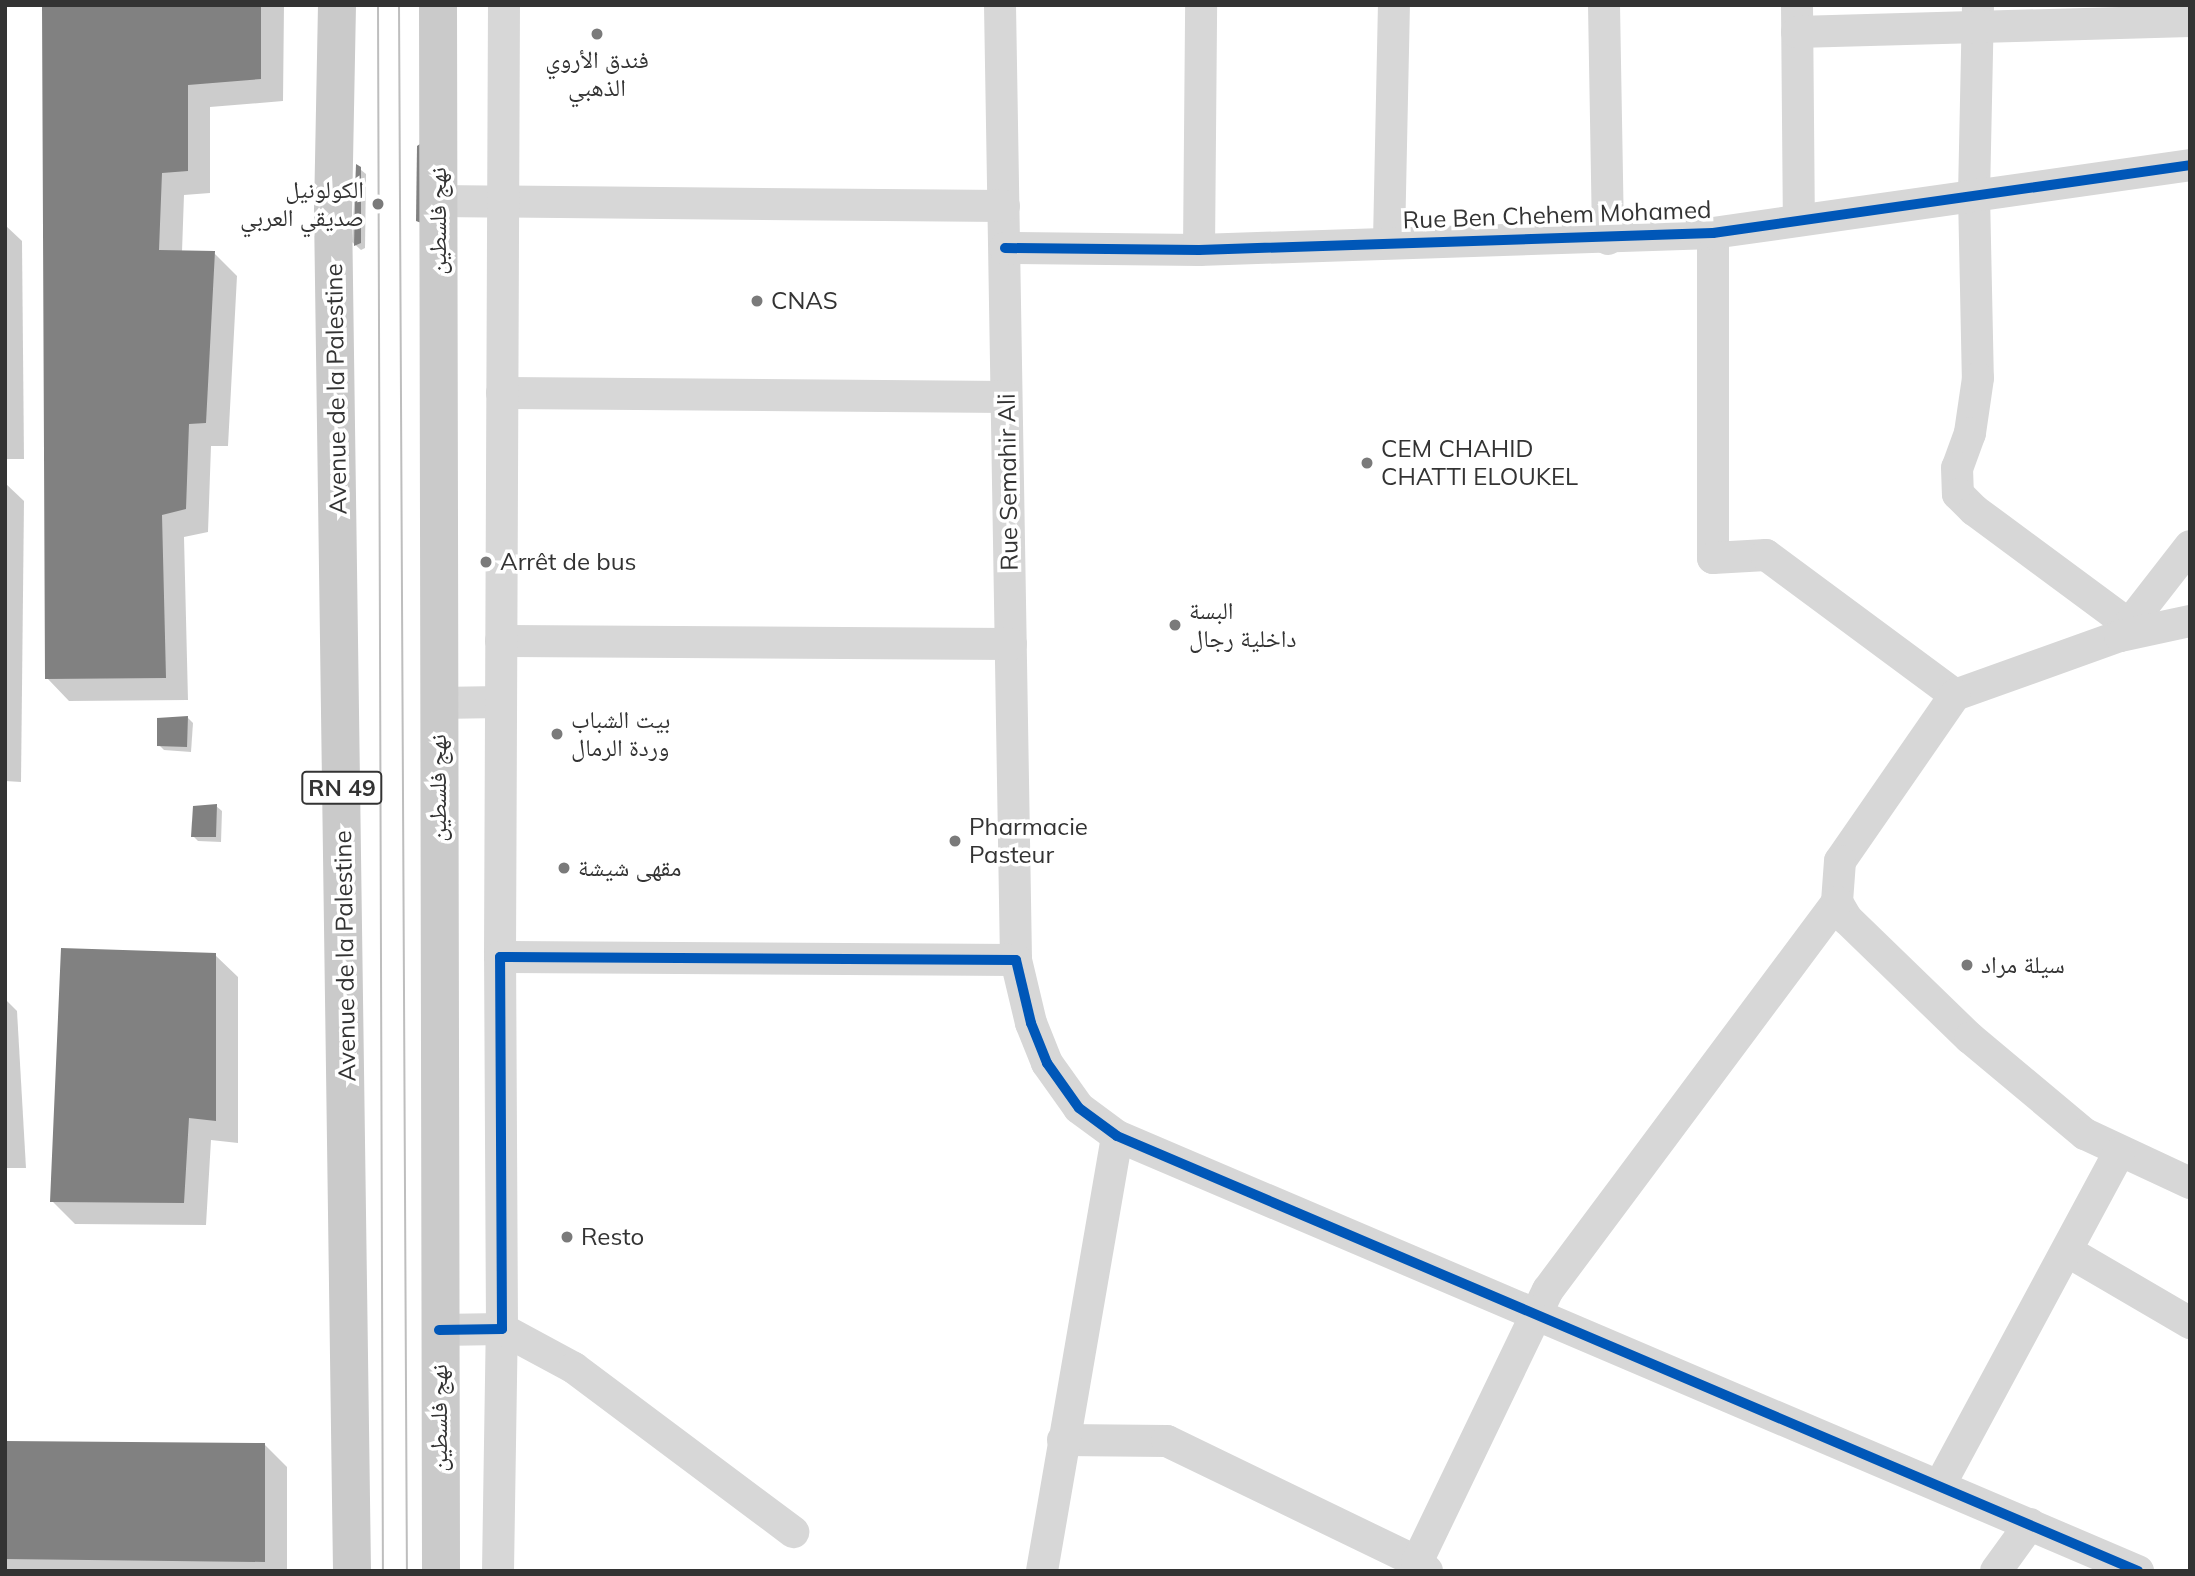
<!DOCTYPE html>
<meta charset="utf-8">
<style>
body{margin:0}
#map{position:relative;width:2195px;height:1576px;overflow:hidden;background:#fff;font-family:Mulish,"Noto Naskh Arabic",sans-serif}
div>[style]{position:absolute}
.shadow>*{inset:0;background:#0003}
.building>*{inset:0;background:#818181}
.minor>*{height:32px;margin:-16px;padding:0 16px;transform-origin:16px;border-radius:16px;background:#d7d7d7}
.primary>*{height:38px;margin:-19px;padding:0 19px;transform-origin:19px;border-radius:19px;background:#cacaca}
.tram>*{height:2px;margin:-1px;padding:0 1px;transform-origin:1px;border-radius:1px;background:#bebebe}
.cycleway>*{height:10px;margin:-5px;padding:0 5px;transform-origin:5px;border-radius:5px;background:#0057b8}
.dots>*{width:19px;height:19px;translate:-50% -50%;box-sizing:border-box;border:4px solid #fff;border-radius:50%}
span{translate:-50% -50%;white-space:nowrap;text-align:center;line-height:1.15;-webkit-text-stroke:7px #fff;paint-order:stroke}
.shield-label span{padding:2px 5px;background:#fff;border:2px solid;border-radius:5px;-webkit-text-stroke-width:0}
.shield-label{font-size:23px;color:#333;font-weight:700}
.poi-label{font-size:24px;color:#333}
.right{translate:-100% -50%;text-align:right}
.left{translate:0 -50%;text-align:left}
.street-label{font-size:24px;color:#333}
.frame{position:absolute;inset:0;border:7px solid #333;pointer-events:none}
</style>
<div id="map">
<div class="shadow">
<div style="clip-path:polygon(44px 5px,284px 5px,283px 101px,210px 107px,210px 193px,184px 195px,182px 252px,214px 253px,237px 276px,228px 446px,211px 446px,208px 532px,184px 537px,188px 700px,69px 701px,47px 678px)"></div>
<div style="clip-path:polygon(356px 166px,366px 174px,365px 248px,361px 250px,352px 242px)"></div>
<div style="clip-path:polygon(5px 225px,22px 241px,24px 459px,5px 459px)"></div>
<div style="clip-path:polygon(5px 483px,24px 501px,21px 782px,5px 781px)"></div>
<div style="clip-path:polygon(187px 717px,193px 723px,191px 752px,164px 750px,159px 745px)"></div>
<div style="clip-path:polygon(216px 806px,222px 811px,221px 842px,198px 841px,193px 836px)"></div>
<div style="clip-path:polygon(215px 955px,238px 977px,238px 1143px,211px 1140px,206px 1225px,75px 1224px,52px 1201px)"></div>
<div style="clip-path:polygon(5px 999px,17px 1011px,26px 1168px,5px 1168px)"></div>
<div style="clip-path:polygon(5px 1443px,264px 1444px,287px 1467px,287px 1571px,5px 1571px)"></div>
</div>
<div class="building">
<div style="clip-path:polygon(42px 5px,261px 5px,261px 79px,188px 85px,188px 171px,162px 173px,159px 250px,215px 251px,206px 423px,189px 424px,186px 509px,162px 515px,166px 678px,45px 679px)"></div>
<div style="clip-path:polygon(423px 142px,424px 224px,416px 221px,417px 146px)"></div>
<div style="clip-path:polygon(356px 164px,361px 167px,361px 243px,354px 246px)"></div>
<div style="clip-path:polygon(188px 716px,187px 747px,157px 746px,157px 718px)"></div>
<div style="clip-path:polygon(217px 804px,216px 837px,191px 837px,193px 806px)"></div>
<div style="clip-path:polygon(61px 948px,216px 953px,216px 1121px,189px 1118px,184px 1203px,50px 1202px)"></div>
<div style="clip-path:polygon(5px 1441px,265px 1443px,265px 1562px,5px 1559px)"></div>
</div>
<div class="minor">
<div style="left:1000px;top:5px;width:955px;rotate:89.04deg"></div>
<div style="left:1604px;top:5px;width:234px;rotate:89deg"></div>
<div style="left:1797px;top:5px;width:215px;rotate:89.5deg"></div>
<div style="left:1978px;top:5px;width:189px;rotate:91.2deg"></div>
<div style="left:1974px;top:194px;width:184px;rotate:88.8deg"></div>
<div style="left:1978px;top:378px;width:56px;rotate:98.3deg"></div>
<div style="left:1970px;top:433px;width:37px;rotate:110deg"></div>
<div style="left:1957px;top:468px;width:26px;rotate:88deg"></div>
<div style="left:1958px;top:494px;width:23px;rotate:45deg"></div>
<div style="left:1974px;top:510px;width:192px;rotate:36.5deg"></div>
<div style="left:1797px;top:32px;width:393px;rotate:-1.6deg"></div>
<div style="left:438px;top:201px;width:566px;rotate:0.51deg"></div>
<div style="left:1713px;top:233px;width:325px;rotate:90deg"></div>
<div style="left:1713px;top:558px;width:53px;rotate:-3.2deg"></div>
<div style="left:1766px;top:555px;width:235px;rotate:36.5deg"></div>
<div style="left:1955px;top:695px;width:175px;rotate:-19.7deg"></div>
<div style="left:2120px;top:636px;width:114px;rotate:-52.1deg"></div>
<div style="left:1389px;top:241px;width:236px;rotate:-88.8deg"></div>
<div style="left:1005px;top:248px;width:194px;rotate:0.6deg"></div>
<div style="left:1199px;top:250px;width:514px;rotate:-1.89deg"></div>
<div style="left:1713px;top:233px;width:482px;rotate:-8.1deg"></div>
<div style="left:1199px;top:250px;width:245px;rotate:-89.5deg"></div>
<div style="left:502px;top:393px;width:504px;rotate:0.45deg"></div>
<div style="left:2120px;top:636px;width:72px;rotate:-12.1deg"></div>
<div style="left:501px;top:641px;width:510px;rotate:0.34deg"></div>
<div style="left:1955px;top:695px;width:202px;rotate:124.7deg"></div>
<div style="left:1840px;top:861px;width:41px;rotate:94.2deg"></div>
<div style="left:1837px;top:902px;width:20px;rotate:60deg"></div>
<div style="left:1847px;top:919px;width:171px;rotate:44.1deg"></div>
<div style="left:1970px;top:1038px;width:150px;rotate:39.9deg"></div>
<div style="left:2085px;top:1134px;width:116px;rotate:25deg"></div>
<div style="left:438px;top:703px;width:63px;rotate:-0.9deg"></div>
<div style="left:500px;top:957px;width:952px;rotate:-89.76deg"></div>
<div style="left:2067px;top:1251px;width:143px;rotate:30.3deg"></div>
<div style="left:439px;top:1330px;width:63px;rotate:-0.9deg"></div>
<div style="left:502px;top:1329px;width:372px;rotate:-90.3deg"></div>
<div style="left:500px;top:957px;width:516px;rotate:0.33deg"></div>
<div style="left:1016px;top:960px;width:65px;rotate:76.6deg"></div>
<div style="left:1031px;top:1023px;width:43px;rotate:68.2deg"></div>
<div style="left:1047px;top:1063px;width:55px;rotate:54.6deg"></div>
<div style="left:1079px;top:1108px;width:47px;rotate:36.4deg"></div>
<div style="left:1117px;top:1136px;width:1110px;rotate:23.08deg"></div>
<div style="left:1063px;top:1440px;width:104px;rotate:0.6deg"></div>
<div style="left:1167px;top:1441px;width:278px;rotate:25.8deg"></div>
<div style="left:1417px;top:1562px;width:10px;rotate:114deg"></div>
<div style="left:1940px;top:1485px;width:377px;rotate:-61.7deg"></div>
<div style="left:498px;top:1571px;width:242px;rotate:-89.1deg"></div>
<div style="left:502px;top:1329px;width:82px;rotate:28.4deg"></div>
<div style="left:574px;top:1368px;width:274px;rotate:36.8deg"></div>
<div style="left:1042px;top:1571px;width:441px;rotate:-80.2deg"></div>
<div style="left:1427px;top:1571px;width:13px;rotate:-138deg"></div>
<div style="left:1417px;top:1562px;width:302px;rotate:-64.3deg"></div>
<div style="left:1548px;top:1290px;width:484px;rotate:-53.3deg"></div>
<div style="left:1996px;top:1571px;width:58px;rotate:-54.1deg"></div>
</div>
<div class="primary">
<div style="left:337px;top:5px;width:205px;rotate:91.1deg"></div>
<div style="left:333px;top:210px;width:1361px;rotate:89.2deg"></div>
<div style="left:438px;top:5px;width:1566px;rotate:89.89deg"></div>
</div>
<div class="tram">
<div style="left:378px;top:5px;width:1566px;rotate:89.82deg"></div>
<div style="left:399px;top:5px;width:1566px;rotate:89.71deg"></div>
</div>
<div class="cycleway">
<div style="left:1005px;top:248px;width:194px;rotate:0.6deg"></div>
<div style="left:1199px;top:250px;width:514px;rotate:-1.89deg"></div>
<div style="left:1713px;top:233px;width:482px;rotate:-8.1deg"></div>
<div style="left:439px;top:1330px;width:63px;rotate:-0.9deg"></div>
<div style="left:502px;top:1329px;width:372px;rotate:-90.3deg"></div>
<div style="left:500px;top:957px;width:516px;rotate:0.33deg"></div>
<div style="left:1016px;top:960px;width:65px;rotate:76.6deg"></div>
<div style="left:1031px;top:1023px;width:43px;rotate:68.2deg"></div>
<div style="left:1047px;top:1063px;width:55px;rotate:54.6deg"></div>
<div style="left:1079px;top:1108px;width:47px;rotate:36.4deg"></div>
<div style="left:1117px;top:1136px;width:1110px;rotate:23.08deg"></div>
</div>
<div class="dots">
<div style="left:597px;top:34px;background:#7a7a7a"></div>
<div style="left:378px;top:204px;background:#7a7a7a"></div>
<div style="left:757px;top:301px;background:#7a7a7a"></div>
<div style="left:1367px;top:463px;background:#7a7a7a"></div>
<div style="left:486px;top:562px;background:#7a7a7a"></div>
<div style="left:1175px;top:625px;background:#7a7a7a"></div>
<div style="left:557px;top:734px;background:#7a7a7a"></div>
<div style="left:955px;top:841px;background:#7a7a7a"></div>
<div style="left:564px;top:868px;background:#7a7a7a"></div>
<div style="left:1967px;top:965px;background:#7a7a7a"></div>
<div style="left:567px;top:1237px;background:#7a7a7a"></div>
</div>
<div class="shield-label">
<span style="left:342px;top:788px">RN 49</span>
</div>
<div class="poi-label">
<span style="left:597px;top:74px">فندق الأروي<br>الذهبي</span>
<span class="right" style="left:364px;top:204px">الكولونيل<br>صديقي العربي</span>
<span class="left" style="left:771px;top:301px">CNAS</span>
<span class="left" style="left:1381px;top:463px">CEM CHAHID<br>CHATTI ELOUKEL</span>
<span class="left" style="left:500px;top:562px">Arrêt de bus</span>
<span class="left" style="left:1189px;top:625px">البسة<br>داخلية رجال</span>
<span class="left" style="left:571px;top:734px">بيت الشباب<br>وردة الرمال</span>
<span class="left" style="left:969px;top:841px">Pharmacie<br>Pasteur</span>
<span class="left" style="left:578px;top:868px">مقهى شيشة</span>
<span class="left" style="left:1981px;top:965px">سيلة مراد</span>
<span class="left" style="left:581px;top:1237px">Resto</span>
</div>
<div class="street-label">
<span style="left:1557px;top:215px;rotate:-2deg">Rue Ben Chehem Mohamed</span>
<span style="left:438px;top:221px;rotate:-90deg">نهج فلسطين</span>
<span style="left:336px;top:389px;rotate:-91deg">Avenue de la Palestine</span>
<span style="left:1008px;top:482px;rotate:-91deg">Rue Semahir Ali</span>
<span style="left:438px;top:788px;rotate:-90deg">نهج فلسطين</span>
<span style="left:345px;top:956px;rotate:-91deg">Avenue de la Palestine</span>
<span style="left:439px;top:1418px;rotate:-90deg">نهج فلسطين</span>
</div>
<div class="frame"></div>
</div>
